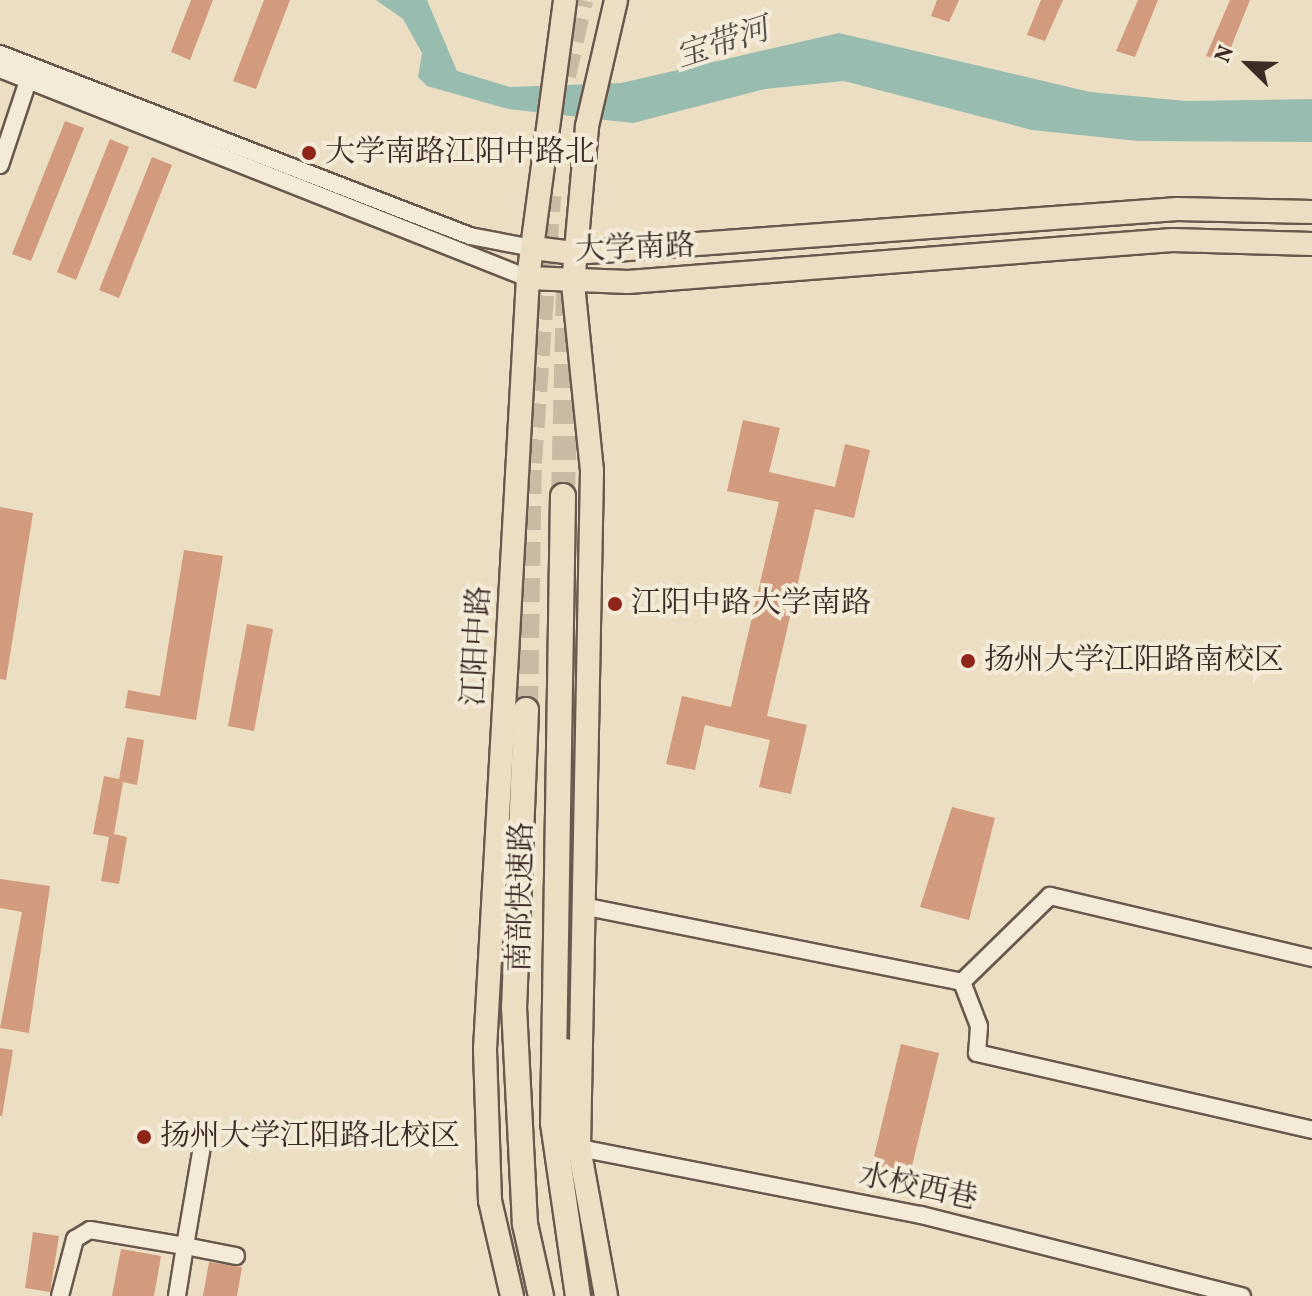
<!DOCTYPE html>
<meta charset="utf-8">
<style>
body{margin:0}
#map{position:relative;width:1312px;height:1296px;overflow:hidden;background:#ecdec3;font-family:Vollkorn,"Noto Serif SC",serif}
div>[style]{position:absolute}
.water>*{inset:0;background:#99bcb0}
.building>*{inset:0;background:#d29b7d}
.highway-tunnel>*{height:24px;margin-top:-12px;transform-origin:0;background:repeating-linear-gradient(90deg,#c9baa4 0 24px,transparent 0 36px)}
.roads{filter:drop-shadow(2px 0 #69584d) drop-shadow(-2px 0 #69584d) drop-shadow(0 2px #69584d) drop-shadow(0 -2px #69584d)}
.minor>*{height:16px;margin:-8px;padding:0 8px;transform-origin:8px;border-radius:8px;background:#f3ead8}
.major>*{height:22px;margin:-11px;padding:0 11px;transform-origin:11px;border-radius:11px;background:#ecdec3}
.highway>*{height:24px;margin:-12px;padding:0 12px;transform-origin:12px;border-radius:12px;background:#ecdec3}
.dots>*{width:22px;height:22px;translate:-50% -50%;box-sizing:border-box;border:4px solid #f3ead8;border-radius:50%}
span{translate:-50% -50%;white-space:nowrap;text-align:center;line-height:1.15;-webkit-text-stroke:8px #f3ead8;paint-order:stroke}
.poi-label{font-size:30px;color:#3d2c26}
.left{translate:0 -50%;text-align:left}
.street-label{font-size:30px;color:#3d2c26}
.water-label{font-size:32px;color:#545048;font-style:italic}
.north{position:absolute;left:1208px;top:24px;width:80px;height:80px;-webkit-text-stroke:6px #f3ead8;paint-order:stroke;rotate:293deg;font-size:22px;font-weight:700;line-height:32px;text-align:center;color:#3d2c26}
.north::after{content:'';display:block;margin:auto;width:28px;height:36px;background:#3d2c26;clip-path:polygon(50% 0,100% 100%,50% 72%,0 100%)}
</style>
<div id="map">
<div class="water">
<div style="clip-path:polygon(376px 0,427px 0,457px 71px,510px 87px,621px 83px,839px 33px,1090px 92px,1186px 101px,1312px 99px,1312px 142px,1138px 141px,1032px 130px,844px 81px,765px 89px,633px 123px,508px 109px,427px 86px,418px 77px,422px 53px,403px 19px)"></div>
</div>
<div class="building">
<div style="clip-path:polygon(191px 0,213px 0,190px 60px,171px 52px)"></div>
<div style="clip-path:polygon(264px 0,290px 0,256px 89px,233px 81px)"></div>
<div style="clip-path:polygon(937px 0,959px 0,949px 22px,931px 16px)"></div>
<div style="clip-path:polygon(1041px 0,1063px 0,1045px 41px,1027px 35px)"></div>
<div style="clip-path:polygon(1138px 0,1158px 0,1135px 57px,1116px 51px)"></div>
<div style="clip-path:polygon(1230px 0,1250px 0,1225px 62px,1206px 56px)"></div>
<div style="clip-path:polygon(65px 121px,84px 128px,31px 261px,12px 254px)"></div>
<div style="clip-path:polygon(110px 139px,129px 147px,76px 280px,57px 272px)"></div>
<div style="clip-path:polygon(152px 157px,172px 165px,119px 298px,99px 290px)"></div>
<div style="clip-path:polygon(743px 420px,780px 428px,769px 472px,835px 487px,845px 444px,870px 450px,854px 518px,815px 509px,767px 716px,807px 725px,791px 794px,759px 787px,770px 740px,705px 725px,695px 770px,666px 764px,682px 696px,731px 707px,779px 502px,727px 491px)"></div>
<div style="clip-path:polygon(0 507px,33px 513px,6px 680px,0 679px)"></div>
<div style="clip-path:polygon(184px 550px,223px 556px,196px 720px,125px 708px,128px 690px,160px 696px)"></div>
<div style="clip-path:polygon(247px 624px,273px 629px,254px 731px,228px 726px)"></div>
<div style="clip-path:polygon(127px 737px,144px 740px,137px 785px,123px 782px,114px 834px,127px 837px,119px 884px,101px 881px,109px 837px,93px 834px,104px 776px,119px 779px)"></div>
<div style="clip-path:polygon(952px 807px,995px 818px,969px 920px,920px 907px)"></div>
<div style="clip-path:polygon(0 879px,50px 886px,29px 1033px,0 1028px,22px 912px,0 908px)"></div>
<div style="clip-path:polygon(901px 1044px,939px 1053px,910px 1174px,872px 1165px)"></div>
<div style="clip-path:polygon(0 1048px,13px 1050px,2px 1116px,0 1116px)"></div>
<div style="clip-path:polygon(33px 1232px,59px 1236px,50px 1292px,25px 1288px)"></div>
<div style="clip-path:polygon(121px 1249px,161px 1256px,154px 1296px,112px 1296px)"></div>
<div style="clip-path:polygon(209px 1262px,242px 1267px,237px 1296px,203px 1296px)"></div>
</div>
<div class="highway-tunnel">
<div style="left:564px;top:76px;width:78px;rotate:-77.4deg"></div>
<div style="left:563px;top:496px;width:205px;rotate:-88.6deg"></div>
<div style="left:526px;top:710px;width:247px;rotate:-89.1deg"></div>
<div style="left:530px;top:463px;width:268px;rotate:-85.9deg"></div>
</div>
<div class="roads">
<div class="minor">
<div style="left:0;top:54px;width:504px;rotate:21.17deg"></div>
<div style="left:470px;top:236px;width:64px;rotate:10.8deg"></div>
<div style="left:0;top:69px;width:568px;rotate:21.6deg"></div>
<div style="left:0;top:165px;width:98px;rotate:-71.6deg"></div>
<div style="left:587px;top:907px;width:382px;rotate:11.3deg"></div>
<div style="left:962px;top:982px;width:47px;rotate:68.9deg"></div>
<div style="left:979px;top:1026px;width:27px;rotate:94deg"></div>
<div style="left:977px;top:1053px;width:344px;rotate:12.9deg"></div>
<div style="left:962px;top:982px;width:123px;rotate:-44.3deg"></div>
<div style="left:1050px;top:896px;width:269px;rotate:13.3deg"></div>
<div style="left:205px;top:1129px;width:119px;rotate:99.7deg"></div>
<div style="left:185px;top:1246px;width:52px;rotate:11.1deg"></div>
<div style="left:579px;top:1148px;width:349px;rotate:11.1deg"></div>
<div style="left:921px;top:1215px;width:331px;rotate:14.2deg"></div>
<div style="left:60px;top:1296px;width:59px;rotate:-75.3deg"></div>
<div style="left:75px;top:1239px;width:17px;rotate:-31deg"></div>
<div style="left:90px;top:1230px;width:96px;rotate:9.6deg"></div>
<div style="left:185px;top:1246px;width:51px;rotate:99.1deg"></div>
</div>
<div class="major">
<div style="left:533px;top:248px;width:41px;rotate:7deg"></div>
<div style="left:574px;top:253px;width:605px;rotate:-4.17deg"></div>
<div style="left:1177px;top:209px;width:135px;rotate:1.3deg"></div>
<div style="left:528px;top:278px;width:100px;rotate:2.3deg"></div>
<div style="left:628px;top:282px;width:546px;rotate:-4.41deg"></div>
<div style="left:1172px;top:240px;width:140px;rotate:1.6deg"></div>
<div style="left:512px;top:1296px;width:98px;rotate:-103deg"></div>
<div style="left:490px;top:1201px;width:152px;rotate:-91.9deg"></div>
<div style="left:485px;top:1049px;width:772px;rotate:-86.81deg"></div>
<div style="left:528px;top:278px;width:280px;rotate:-82.4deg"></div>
<div style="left:606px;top:1296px;width:150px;rotate:-100.3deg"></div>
<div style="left:579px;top:1148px;width:677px;rotate:-88.9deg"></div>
<div style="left:592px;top:471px;width:188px;rotate:-95.8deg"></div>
<div style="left:573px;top:284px;width:159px;rotate:-84.9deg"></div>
<div style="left:587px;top:126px;width:129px;rotate:-77deg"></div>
</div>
<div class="highway">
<div style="left:563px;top:496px;width:627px;rotate:90.91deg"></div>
<div style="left:553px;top:1123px;width:175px;rotate:81.8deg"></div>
<div style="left:526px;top:710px;width:297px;rotate:92.3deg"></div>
<div style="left:514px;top:1007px;width:217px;rotate:87.1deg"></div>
<div style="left:525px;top:1224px;width:74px;rotate:77.5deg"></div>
<div style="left:565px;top:1051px;width:98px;rotate:81.8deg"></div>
</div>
</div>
<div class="dots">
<div style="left:309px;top:153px;background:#8f2418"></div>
<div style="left:615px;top:604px;background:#8f2418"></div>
<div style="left:968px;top:661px;background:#8f2418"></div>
<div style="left:144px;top:1137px;background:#8f2418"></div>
</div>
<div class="poi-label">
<span class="left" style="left:325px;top:153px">大学南路江阳中路北</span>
<span class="left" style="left:631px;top:604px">江阳中路大学南路</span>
<span class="left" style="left:984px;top:661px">扬州大学江阳路南校区</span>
<span class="left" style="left:160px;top:1137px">扬州大学江阳路北校区</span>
</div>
<div class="street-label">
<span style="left:635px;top:249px;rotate:-2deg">大学南路</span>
<span style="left:478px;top:646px;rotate:-87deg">江阳中路</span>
<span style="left:522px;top:897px;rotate:-89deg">南部快速路</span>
<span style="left:918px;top:1188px;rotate:12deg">水校西巷</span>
</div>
<div class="water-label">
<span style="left:723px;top:45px;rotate:-18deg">宝带河</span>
</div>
<div class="north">N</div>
</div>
